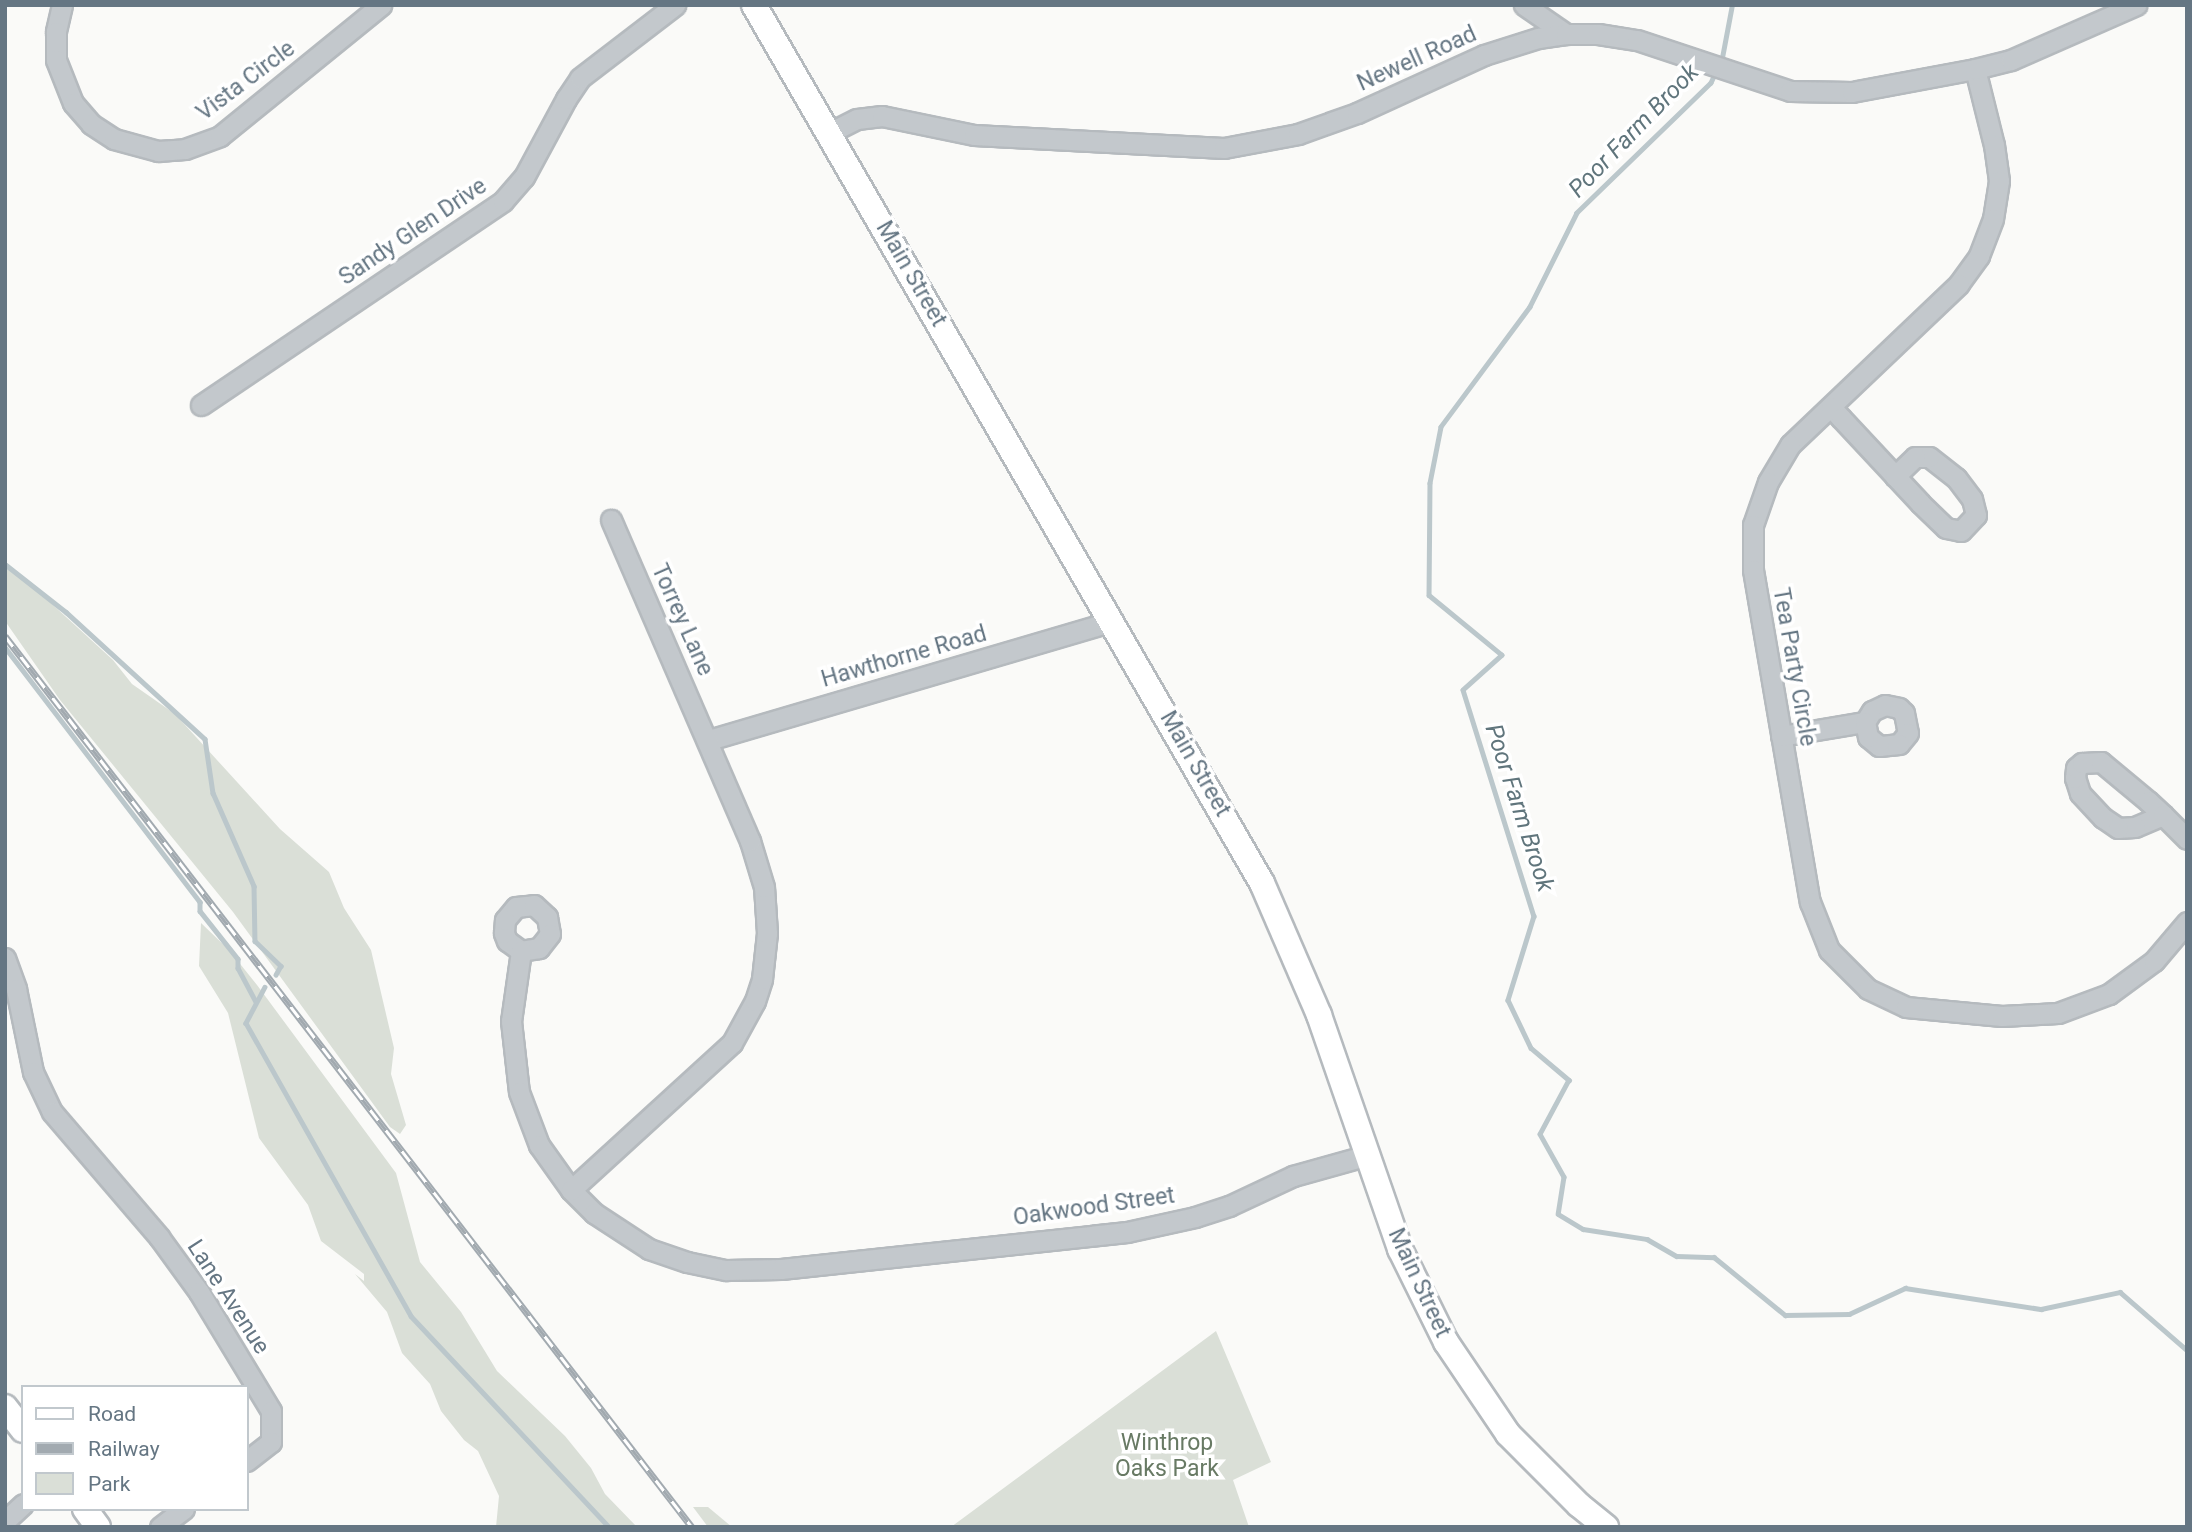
<!DOCTYPE html>
<style>
body{margin:0}
#map{position:relative;width:2192px;height:1532px;overflow:hidden;background:#fafaf8;font-family:Roboto,sans-serif}
div>[style]{position:absolute}
.green>*{inset:0;background:#dadfd7}
.stream>*{height:4.5px;margin:-2.25px;padding:0 2.25px;transform-origin:2.25px;border-radius:2.25px;background:#bbc7cb}
.roads{filter:drop-shadow(2px 0 #b5babe) drop-shadow(-2px 0 #b5babe) drop-shadow(0 2px #b5babe) drop-shadow(0 -2px #b5babe)}
.minor>*{height:19px;margin:-9.5px;padding:0 9.5px;transform-origin:9.5px;border-radius:9.5px;background:#c3c8cc}
.major>*{height:24px;margin:-12px;padding:0 12px;transform-origin:12px;border-radius:12px;background:#fff}
.rail>*{height:7px;margin-top:-3.5px;transform-origin:0;background:repeating-linear-gradient(90deg,#fff 0 13px,#a2aab0 0 26px);box-sizing:border-box;border-block:2px solid #a2aab0}
span{translate:-50% -50%;white-space:nowrap;text-align:center;line-height:1.15;-webkit-text-stroke:7px #fff;paint-order:stroke}
.street-label{font-size:23px;color:#657683}
.park-label{font-size:23px;color:#687a64}
.water-label{font-size:24px;color:#60757c;font-style:italic}
.frame{position:absolute;inset:0;border:7px solid #657683;pointer-events:none}
.legend{position:absolute;left:21px;top:1385px;width:228px;height:126px;box-sizing:border-box;background:#fff;border:2px solid #c1c8cd;margin:0;padding:9px 12px;list-style:none;font-size:21px;color:#657683}
.legend li{display:flex;align-items:center;gap:14px;height:35px}
.legend b{width:35px;border:2px solid #c1c8cd}
</style>
<div id="map">
<div class="green">
<div style="clip-path:polygon(5px 561px,113px 660px,132px 684px,175px 714px,280px 829px,329px 872px,344px 908px,371px 950px,394px 1048px,391px 1074px,406px 1125px,400px 1134px,390px 1127px,233px 912px,60px 700px,5px 621px)"></div>
<div style="clip-path:polygon(201px 923px,229px 950px,257px 985px,396px 1173px,420px 1262px,461px 1312px,497px 1371px,565px 1436px,591px 1468px,605px 1494px,637px 1527px,496px 1527px,499px 1496px,478px 1451px,464px 1440px,441px 1411px,430px 1384px,402px 1353px,387px 1312px,355px 1274px,364px 1281px,364px 1274px,321px 1241px,308px 1205px,259px 1138px,228px 1013px,199px 966px)"></div>
<div style="clip-path:polygon(1216px 1331px,1271px 1462px,1233px 1480px,1249px 1527px,951px 1527px)"></div>
<div style="clip-path:polygon(693px 1507px,708px 1507px,732px 1527px,708px 1527px)"></div>
</div>
<div class="stream">
<div style="left:1721px;top:63px;width:59px;rotate:-79.3deg"></div>
<div style="left:1717px;top:70px;width:14px;rotate:115deg"></div>
<div style="left:1711px;top:83px;width:187px;rotate:135.9deg"></div>
<div style="left:1577px;top:213px;width:105px;rotate:116.6deg"></div>
<div style="left:1530px;top:307px;width:149px;rotate:126.6deg"></div>
<div style="left:1441px;top:427px;width:57px;rotate:101.1deg"></div>
<div style="left:1430px;top:483px;width:112px;rotate:90.5deg"></div>
<div style="left:1429px;top:595px;width:94px;rotate:39.4deg"></div>
<div style="left:1502px;top:655px;width:52px;rotate:138.1deg"></div>
<div style="left:1463px;top:690px;width:237px;rotate:72.6deg"></div>
<div style="left:1534px;top:916px;width:88px;rotate:107.2deg"></div>
<div style="left:1508px;top:1000px;width:53px;rotate:64.4deg"></div>
<div style="left:1531px;top:1048px;width:50px;rotate:40.1deg"></div>
<div style="left:1569px;top:1080px;width:61px;rotate:118.2deg"></div>
<div style="left:1540px;top:1134px;width:49px;rotate:60.8deg"></div>
<div style="left:1564px;top:1177px;width:37px;rotate:99deg"></div>
<div style="left:1558px;top:1214px;width:29px;rotate:31deg"></div>
<div style="left:1583px;top:1229px;width:65px;rotate:8.9deg"></div>
<div style="left:1647px;top:1239px;width:34px;rotate:30deg"></div>
<div style="left:1677px;top:1256px;width:37px;rotate:2deg"></div>
<div style="left:1714px;top:1257px;width:92px;rotate:39.2deg"></div>
<div style="left:1785px;top:1315px;width:64px;rotate:-0.9deg"></div>
<div style="left:1849px;top:1314px;width:62px;rotate:-24.9deg"></div>
<div style="left:1905px;top:1288px;width:138px;rotate:8.8deg"></div>
<div style="left:2041px;top:1309px;width:81px;rotate:-12.1deg"></div>
<div style="left:2120px;top:1292px;width:89px;rotate:40.9deg"></div>
<div style="left:5px;top:564px;width:78px;rotate:38.2deg"></div>
<div style="left:66px;top:612px;width:188px;rotate:42.4deg"></div>
<div style="left:205px;top:739px;width:55px;rotate:81.6deg"></div>
<div style="left:213px;top:793px;width:102px;rotate:66.2deg"></div>
<div style="left:254px;top:886px;width:55px;rotate:89deg"></div>
<div style="left:255px;top:941px;width:36px;rotate:44deg"></div>
<div style="left:281px;top:966px;width:10px;rotate:119deg"></div>
<div style="left:5px;top:647px;width:321px;rotate:52.6deg"></div>
<div style="left:200px;top:902px;width:9px;rotate:90deg"></div>
<div style="left:200px;top:911px;width:61px;rotate:51.6deg"></div>
<div style="left:238px;top:959px;width:9px;rotate:90deg"></div>
<div style="left:238px;top:968px;width:38px;rotate:62deg"></div>
<div style="left:265px;top:987px;width:41px;rotate:117.8deg"></div>
<div style="left:246px;top:1023px;width:336px;rotate:60.6deg"></div>
<div style="left:411px;top:1316px;width:289px;rotate:46.8deg"></div>
</div>
<div class="roads">
<div class="minor">
<div style="left:62px;top:5px;width:28px;rotate:103deg"></div>
<div style="left:56px;top:32px;width:28px;rotate:90deg"></div>
<div style="left:56px;top:60px;width:46px;rotate:68.4deg"></div>
<div style="left:73px;top:103px;width:28px;rotate:49deg"></div>
<div style="left:91px;top:124px;width:27px;rotate:33deg"></div>
<div style="left:114px;top:139px;width:46px;rotate:15.3deg"></div>
<div style="left:158px;top:151px;width:27px;rotate:-4deg"></div>
<div style="left:185px;top:149px;width:37px;rotate:-20deg"></div>
<div style="left:220px;top:136px;width:208px;rotate:-39.1deg"></div>
<div style="left:1524px;top:5px;width:51px;rotate:34.6deg"></div>
<div style="left:1975px;top:69px;width:78px;rotate:76deg"></div>
<div style="left:1994px;top:145px;width:36px;rotate:82deg"></div>
<div style="left:1999px;top:181px;width:38px;rotate:99deg"></div>
<div style="left:1993px;top:219px;width:40px;rotate:111deg"></div>
<div style="left:1979px;top:256px;width:34px;rotate:126deg"></div>
<div style="left:1959px;top:284px;width:233px;rotate:136.4deg"></div>
<div style="left:1790px;top:445px;width:43px;rotate:120.7deg"></div>
<div style="left:1768px;top:482px;width:46px;rotate:109.2deg"></div>
<div style="left:1753px;top:525px;width:45px;rotate:90deg"></div>
<div style="left:1753px;top:570px;width:337px;rotate:80.3deg"></div>
<div style="left:1810px;top:902px;width:52px;rotate:68.4deg"></div>
<div style="left:1829px;top:950px;width:55px;rotate:45deg"></div>
<div style="left:1868px;top:989px;width:42px;rotate:25.3deg"></div>
<div style="left:1906px;top:1007px;width:96px;rotate:5.4deg"></div>
<div style="left:2002px;top:1016px;width:56px;rotate:-3.1deg"></div>
<div style="left:2058px;top:1013px;width:54px;rotate:-20.4deg"></div>
<div style="left:2109px;top:994px;width:56px;rotate:-36.3deg"></div>
<div style="left:2154px;top:961px;width:51px;rotate:-49.8deg"></div>
<div style="left:829px;top:133px;width:31px;rotate:-27deg"></div>
<div style="left:857px;top:119px;width:25px;rotate:-7deg"></div>
<div style="left:882px;top:116px;width:94px;rotate:11.7deg"></div>
<div style="left:974px;top:135px;width:250px;rotate:3deg"></div>
<div style="left:1224px;top:148px;width:75px;rotate:-10.7deg"></div>
<div style="left:1298px;top:134px;width:63px;rotate:-19.6deg"></div>
<div style="left:1357px;top:113px;width:140px;rotate:-24.5deg"></div>
<div style="left:1484px;top:55px;width:57px;rotate:-17.5deg"></div>
<div style="left:1538px;top:38px;width:28px;rotate:-8deg"></div>
<div style="left:1566px;top:34px;width:32px"></div>
<div style="left:1598px;top:34px;width:39px;rotate:9deg"></div>
<div style="left:1637px;top:40px;width:161px;rotate:18.4deg"></div>
<div style="left:1790px;top:91px;width:62px;rotate:0.9deg"></div>
<div style="left:1852px;top:92px;width:125px;rotate:-10.6deg"></div>
<div style="left:1975px;top:69px;width:37px;rotate:-14deg"></div>
<div style="left:2011px;top:60px;width:137px;rotate:-23.7deg"></div>
<div style="left:201px;top:405px;width:364px;rotate:-34deg"></div>
<div style="left:503px;top:201px;width:32px;rotate:-49deg"></div>
<div style="left:524px;top:177px;width:89px;rotate:-61.7deg"></div>
<div style="left:566px;top:99px;width:25px;rotate:-56deg"></div>
<div style="left:580px;top:78px;width:120px;rotate:-37.5deg"></div>
<div style="left:1831px;top:407px;width:15px;rotate:48deg"></div>
<div style="left:1841px;top:418px;width:79px;rotate:47deg"></div>
<div style="left:1895px;top:476px;width:37px;rotate:47deg"></div>
<div style="left:1920px;top:503px;width:36px;rotate:44deg"></div>
<div style="left:1946px;top:528px;width:15px;rotate:11deg"></div>
<div style="left:1961px;top:531px;width:22px;rotate:-47deg"></div>
<div style="left:1976px;top:515px;width:16px;rotate:-104deg"></div>
<div style="left:1972px;top:499px;width:26px;rotate:-127deg"></div>
<div style="left:1956px;top:478px;width:34px;rotate:-142deg"></div>
<div style="left:1929px;top:457px;width:14px;rotate:180deg"></div>
<div style="left:1915px;top:457px;width:28px;rotate:136deg"></div>
<div style="left:1781px;top:736px;width:85px;rotate:-9.5deg"></div>
<div style="left:1865px;top:722px;width:13px;rotate:-58deg"></div>
<div style="left:1872px;top:711px;width:14px;rotate:-25deg"></div>
<div style="left:1885px;top:705px;width:14px;rotate:12deg"></div>
<div style="left:1899px;top:708px;width:7px;rotate:45deg"></div>
<div style="left:1904px;top:713px;width:20px;rotate:79deg"></div>
<div style="left:1908px;top:733px;width:14px;rotate:129deg"></div>
<div style="left:1899px;top:744px;width:20px;rotate:174deg"></div>
<div style="left:1879px;top:746px;width:14px;rotate:-141deg"></div>
<div style="left:1868px;top:737px;width:15px;rotate:-101deg"></div>
<div style="left:709px;top:740px;width:421px;rotate:-16.4deg"></div>
<div style="left:2163px;top:815px;width:30px;rotate:157deg"></div>
<div style="left:2135px;top:827px;width:17px;rotate:177deg"></div>
<div style="left:2118px;top:828px;width:18px;rotate:-146deg"></div>
<div style="left:2103px;top:818px;width:34px;rotate:-133deg"></div>
<div style="left:2080px;top:793px;width:16px;rotate:-108deg"></div>
<div style="left:2075px;top:778px;width:10px;rotate:-84deg"></div>
<div style="left:2076px;top:768px;width:8px;rotate:-40deg"></div>
<div style="left:2082px;top:763px;width:19px;rotate:-3deg"></div>
<div style="left:2101px;top:762px;width:61px;rotate:39.7deg"></div>
<div style="left:2148px;top:801px;width:21px;rotate:43deg"></div>
<div style="left:2163px;top:815px;width:34px;rotate:45deg"></div>
<div style="left:521px;top:951px;width:17px;rotate:-144deg"></div>
<div style="left:507px;top:941px;width:9px;rotate:-111deg"></div>
<div style="left:504px;top:933px;width:13px;rotate:-86deg"></div>
<div style="left:505px;top:920px;width:17px;rotate:-50deg"></div>
<div style="left:516px;top:907px;width:18px;rotate:-6deg"></div>
<div style="left:534px;top:905px;width:18px;rotate:43deg"></div>
<div style="left:547px;top:917px;width:17px;rotate:80deg"></div>
<div style="left:550px;top:934px;width:18px;rotate:128deg"></div>
<div style="left:539px;top:948px;width:18px;rotate:171deg"></div>
<div style="left:521px;top:951px;width:71px;rotate:98.1deg"></div>
<div style="left:511px;top:1021px;width:71px;rotate:83.6deg"></div>
<div style="left:519px;top:1092px;width:57px;rotate:69.3deg"></div>
<div style="left:539px;top:1145px;width:55px;rotate:54.6deg"></div>
<div style="left:571px;top:1190px;width:33px;rotate:45deg"></div>
<div style="left:594px;top:1213px;width:66px;rotate:33.2deg"></div>
<div style="left:649px;top:1249px;width:40px;rotate:18.9deg"></div>
<div style="left:687px;top:1262px;width:40px;rotate:12deg"></div>
<div style="left:726px;top:1270px;width:55px;rotate:-1deg"></div>
<div style="left:781px;top:1269px;width:348px;rotate:-6.1deg"></div>
<div style="left:1127px;top:1232px;width:70px;rotate:-12.4deg"></div>
<div style="left:1195px;top:1217px;width:36px;rotate:-18deg"></div>
<div style="left:1229px;top:1206px;width:71px;rotate:-25.1deg"></div>
<div style="left:1293px;top:1176px;width:78px;rotate:-15.6deg"></div>
<div style="left:5px;top:958px;width:33px;rotate:70deg"></div>
<div style="left:16px;top:989px;width:85px;rotate:78.4deg"></div>
<div style="left:33px;top:1072px;width:44px;rotate:64.6deg"></div>
<div style="left:52px;top:1112px;width:165px;rotate:49.4deg"></div>
<div style="left:159px;top:1237px;width:68px;rotate:54deg"></div>
<div style="left:199px;top:1292px;width:139px;rotate:58.8deg"></div>
<div style="left:271px;top:1411px;width:31px;rotate:90deg"></div>
<div style="left:271px;top:1442px;width:31px;rotate:142deg"></div>
<div style="left:571px;top:1190px;width:218px;rotate:-42.4deg"></div>
<div style="left:732px;top:1043px;width:48px;rotate:-61.3deg"></div>
<div style="left:755px;top:1001px;width:23px;rotate:-72deg"></div>
<div style="left:762px;top:979px;width:46px;rotate:-83.8deg"></div>
<div style="left:767px;top:933px;width:46px;rotate:-93.7deg"></div>
<div style="left:764px;top:887px;width:48px;rotate:-106.9deg"></div>
<div style="left:750px;top:841px;width:350px;rotate:-113.4deg"></div>
<div style="left:5px;top:1521px;width:25px;rotate:-43deg"></div>
<div style="left:160px;top:1527px;width:30px;rotate:-37deg"></div>
</div>
<div class="major">
<div style="left:754px;top:5px;width:1014px;rotate:59.95deg"></div>
<div style="left:1262px;top:883px;width:144px;rotate:66.6deg"></div>
<div style="left:1319px;top:1015px;width:248px;rotate:70.9deg"></div>
<div style="left:1400px;top:1249px;width:104px;rotate:63.7deg"></div>
<div style="left:1446px;top:1342px;width:111px;rotate:56deg"></div>
<div style="left:1508px;top:1434px;width:100px;rotate:45deg"></div>
<div style="left:1579px;top:1505px;width:35px;rotate:39deg"></div>
<div style="left:5px;top:1407px;width:29px;rotate:52deg"></div>
<div style="left:85px;top:1509px;width:22px;rotate:54deg"></div>
</div>
</div>
<div class="rail">
<div style="left:5px;top:636px;width:1125px;rotate:52.37deg"></div>
</div>
<div class="street-label">
<span style="left:1417px;top:59px;rotate:-24deg">Newell Road</span>
<span style="left:246px;top:81px;rotate:-37deg">Vista Circle</span>
<span style="left:413px;top:232px;rotate:-34deg">Sandy Glen Drive</span>
<span style="left:911px;top:274px;rotate:60deg">Main Street</span>
<span style="left:682px;top:620px;rotate:66deg">Torrey Lane</span>
<span style="left:904px;top:657px;rotate:-16deg">Hawthorne Road</span>
<span style="left:1794px;top:667px;rotate:80deg">Tea Party Circle</span>
<span style="left:1195px;top:764px;rotate:60deg">Main Street</span>
<span style="left:1094px;top:1207px;rotate:-8deg">Oakwood Street</span>
<span style="left:1419px;top:1283px;rotate:65deg">Main Street</span>
<span style="left:228px;top:1297px;rotate:57deg">Lane Avenue</span>
</div>
<div class="park-label">
<span style="left:1167px;top:1456px">Winthrop<br>Oaks Park</span>
</div>
<div class="water-label">
<span style="left:1634px;top:131px;rotate:-46deg">Poor Farm Brook</span>
<span style="left:1519px;top:808px;rotate:72deg">Poor Farm Brook</span>
</div>
<div class="frame"></div>
<ul class="legend">
<li><b style="height:9px;background:#fff"></b>Road</li>
<li><b style="height:9px;background:#a2aab0"></b>Railway</li>
<li><b style="height:19px;background:#dadfd7"></b>Park</li>
</ul>
</div>
